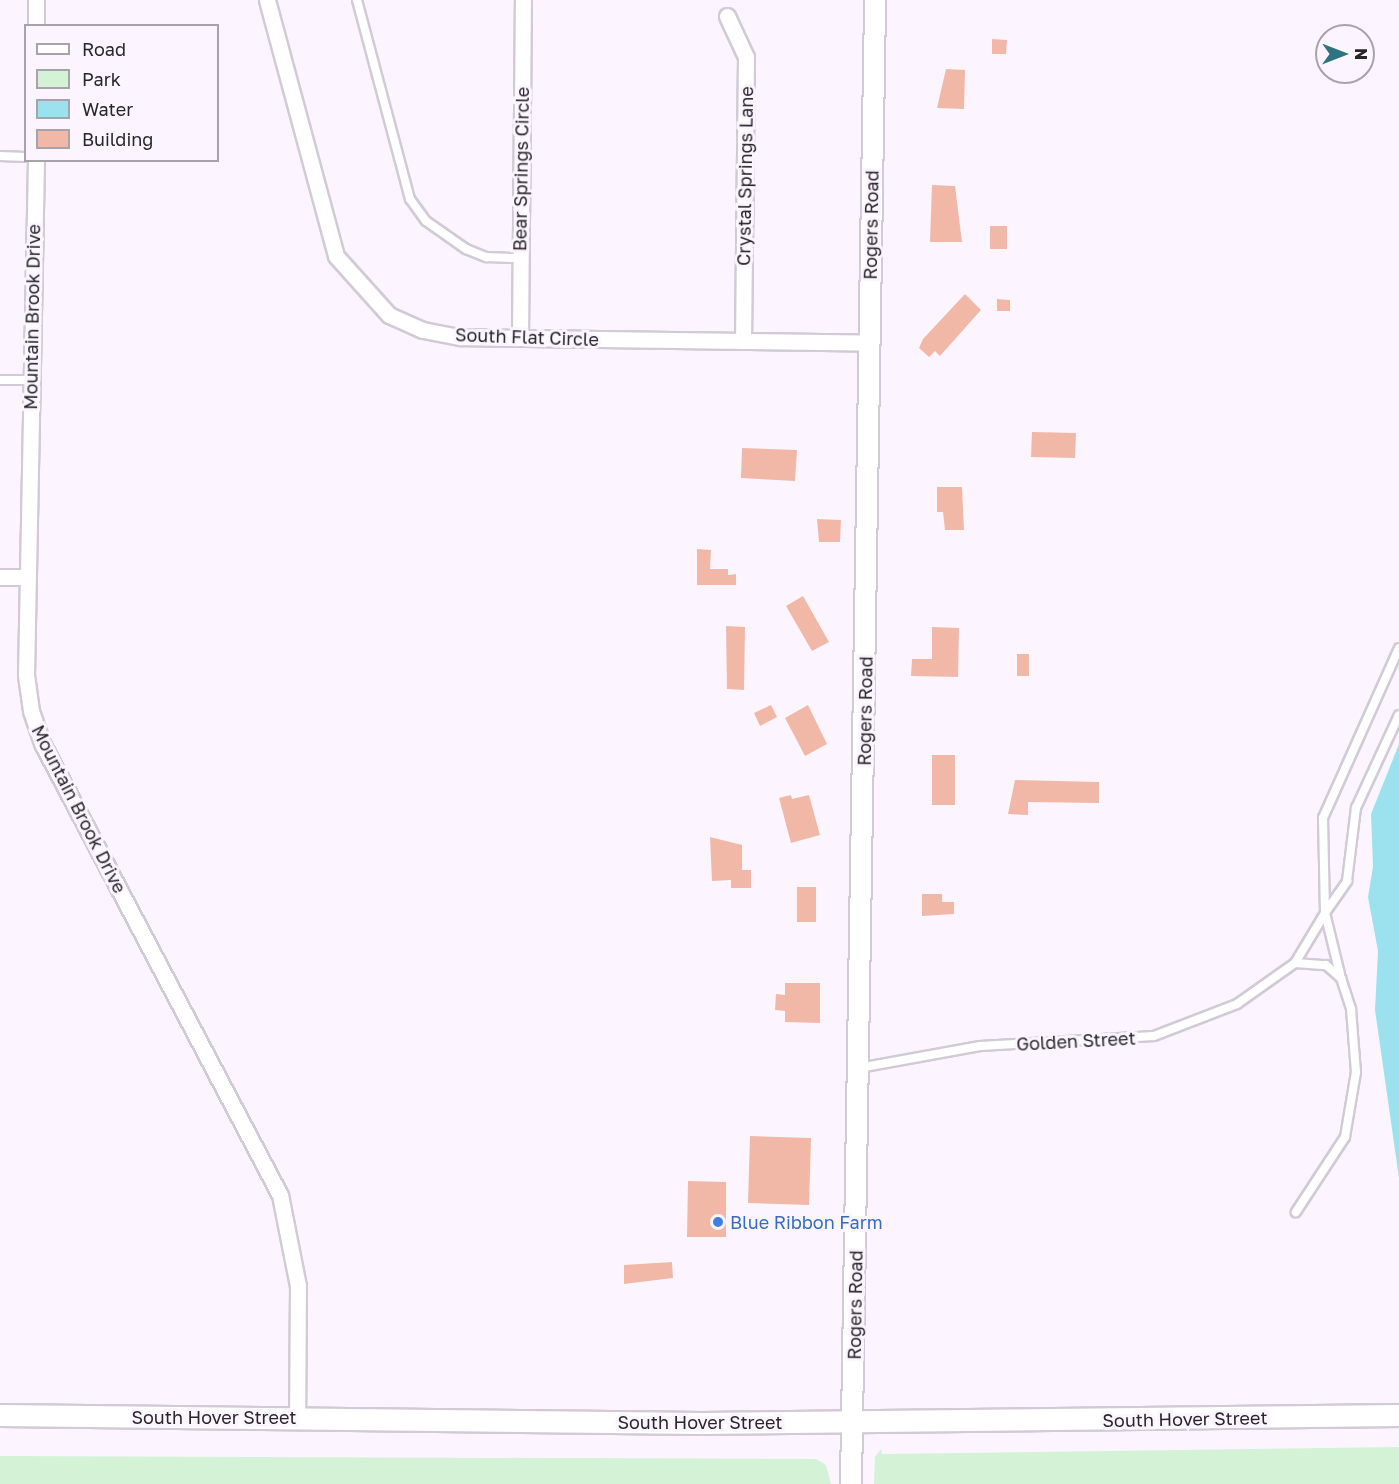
<!DOCTYPE html>
<style>
body{margin:0}
#map{position:relative;width:1399px;height:1484px;overflow:hidden;background:#fcf5ff;font-family:"Golos Text",sans-serif}
div>[style]{position:absolute}
.green>*{inset:0;background:#d3f2d6}
.water>*{inset:0;background:#9ce2ee}
.building>*{inset:0;background:#f2b8a7}
.roads{filter:drop-shadow(2px 0 #d2cad6) drop-shadow(-2px 0 #d2cad6) drop-shadow(0 2px #d2cad6) drop-shadow(0 -2px #d2cad6)}
.service>*{height:8px;margin:-4px;padding:0 4px;transform-origin:4px;border-radius:4px;background:#fff}
.minor>*{height:15px;margin:-7.5px;padding:0 7.5px;transform-origin:7.5px;border-radius:7.5px;background:#fff}
.tertiary>*{height:20px;margin:-10px;padding:0 10px;transform-origin:10px;border-radius:10px;background:#fff}
.secondary>*{height:21px;margin:-10.5px;padding:0 10.5px;transform-origin:10.5px;border-radius:10.5px;background:#fff}
.dots>*{width:16px;height:16px;translate:-50% -50%;box-sizing:border-box;border:3px solid #fcf5ff;border-radius:50%}
span{translate:-50% -50%;white-space:nowrap;text-align:center;line-height:1.15;-webkit-text-stroke:6px #fcf5ff;paint-order:stroke}
.street-label{font-size:18px;color:#29262a}
.shop-label{font-size:18px;color:#366cbe}
.left{translate:0 -50%;text-align:left}
.legend{position:absolute;left:24px;top:24px;width:195px;height:138px;box-sizing:border-box;background:#fcf5ff;border:2px solid #a8a2aa;margin:0;padding:8px 10px;list-style:none;font-size:18px;color:#29262a}
.legend li{display:flex;align-items:center;gap:12px;height:30px}
.legend b{width:30px;border:2px solid #a8a2aa}
.north{position:absolute;left:1315px;top:24px;width:60px;height:60px;box-sizing:border-box;background:#fcf5ff;border:2px solid #a8a2aa;border-radius:50%;rotate:90deg;font-size:16px;font-weight:700;line-height:24px;text-align:center;color:#29262a}
.north::after{content:'';display:block;margin:auto;width:21px;height:27px;background:#2d7480;clip-path:polygon(50% 0,100% 100%,50% 72%,0 100%)}
</style>
<div id="map">
<div class="green">
<div style="clip-path:polygon(1399px 1447px,1399px 1484px,874px 1484px,875px 1457px,881px 1449px,882px 1454px)"></div>
<div style="clip-path:polygon(0 1456px,816px 1459px,826px 1465px,831px 1484px,0 1484px)"></div>
</div>
<div class="water">
<div style="clip-path:polygon(1399px 744px,1399px 1178px,1375px 1010px,1378px 951px,1368px 897px,1373px 867px,1371px 814px)"></div>
</div>
<div class="building">
<div style="clip-path:polygon(992px 39px,1007px 40px,1006px 54px,992px 54px)"></div>
<div style="clip-path:polygon(946px 69px,965px 70px,964px 109px,937px 108px)"></div>
<div style="clip-path:polygon(932px 185px,955px 186px,962px 242px,930px 242px)"></div>
<div style="clip-path:polygon(990px 226px,1007px 226px,1007px 249px,990px 249px)"></div>
<div style="clip-path:polygon(965px 294px,981px 310px,940px 356px,935px 351px,929px 357px,919px 348px,923px 339px)"></div>
<div style="clip-path:polygon(997px 299px,1010px 300px,1010px 311px,997px 311px)"></div>
<div style="clip-path:polygon(1032px 432px,1076px 433px,1075px 458px,1031px 457px)"></div>
<div style="clip-path:polygon(742px 448px,797px 450px,795px 481px,741px 478px)"></div>
<div style="clip-path:polygon(937px 487px,962px 487px,964px 530px,945px 530px,943px 512px,937px 512px)"></div>
<div style="clip-path:polygon(817px 519px,841px 520px,840px 542px,819px 542px)"></div>
<div style="clip-path:polygon(697px 549px,711px 550px,710px 569px,728px 569px,728px 575px,736px 574px,736px 585px,697px 585px)"></div>
<div style="clip-path:polygon(803px 596px,829px 642px,812px 651px,786px 606px)"></div>
<div style="clip-path:polygon(726px 626px,745px 627px,744px 690px,727px 689px)"></div>
<div style="clip-path:polygon(932px 627px,959px 628px,958px 677px,911px 676px,912px 659px,932px 659px)"></div>
<div style="clip-path:polygon(1017px 654px,1029px 654px,1029px 676px,1017px 676px)"></div>
<div style="clip-path:polygon(771px 705px,777px 717px,760px 726px,754px 713px)"></div>
<div style="clip-path:polygon(808px 705px,827px 744px,805px 756px,785px 718px)"></div>
<div style="clip-path:polygon(932px 755px,955px 755px,955px 805px,932px 805px)"></div>
<div style="clip-path:polygon(1015px 780px,1099px 782px,1099px 803px,1028px 802px,1028px 815px,1008px 814px)"></div>
<div style="clip-path:polygon(791px 795px,792px 799px,809px 795px,820px 835px,791px 843px,779px 798px)"></div>
<div style="clip-path:polygon(710px 837px,742px 845px,742px 870px,751px 870px,751px 888px,731px 888px,731px 880px,712px 881px)"></div>
<div style="clip-path:polygon(797px 887px,816px 887px,816px 922px,797px 922px)"></div>
<div style="clip-path:polygon(922px 894px,942px 894px,942px 902px,954px 902px,954px 914px,922px 916px)"></div>
<div style="clip-path:polygon(785px 983px,820px 983px,820px 1023px,785px 1022px,785px 1011px,775px 1010px,776px 994px,785px 995px)"></div>
<div style="clip-path:polygon(750px 1136px,811px 1138px,809px 1205px,748px 1203px)"></div>
<div style="clip-path:polygon(688px 1181px,726px 1182px,726px 1237px,687px 1237px)"></div>
<div style="clip-path:polygon(672px 1262px,673px 1278px,624px 1284px,624px 1265px)"></div>
</div>
<div class="roads">
<div class="service">
<div style="left:357px;top:0;width:206px;rotate:75.1deg"></div>
<div style="left:410px;top:199px;width:27px;rotate:54deg"></div>
<div style="left:426px;top:221px;width:49px;rotate:35deg"></div>
<div style="left:466px;top:249px;width:22px;rotate:22deg"></div>
<div style="left:486px;top:257px;width:34px;rotate:2deg"></div>
<div style="left:0;top:156px;width:26px;rotate:2deg"></div>
<div style="left:0;top:380px;width:31px"></div>
<div style="left:1295px;top:963px;width:31px;rotate:4deg"></div>
<div style="left:1326px;top:965px;width:20px;rotate:41deg"></div>
<div style="left:1341px;top:978px;width:33px;rotate:72deg"></div>
<div style="left:1351px;top:1009px;width:63px;rotate:85.5deg"></div>
<div style="left:1356px;top:1072px;width:66px;rotate:99.6deg"></div>
<div style="left:1345px;top:1137px;width:90px;rotate:123.2deg"></div>
<div style="left:1340px;top:974px;width:63px;rotate:-103.8deg"></div>
<div style="left:1325px;top:913px;width:39px;rotate:-55deg"></div>
<div style="left:1347px;top:881px;width:74px;rotate:-83deg"></div>
<div style="left:1356px;top:808px;width:102px;rotate:-65.2deg"></div>
<div style="left:859px;top:1068px;width:123px;rotate:-10.3deg"></div>
<div style="left:980px;top:1046px;width:174px;rotate:-3.3deg"></div>
<div style="left:1154px;top:1036px;width:89px;rotate:-21.1deg"></div>
<div style="left:1237px;top:1004px;width:71px;rotate:-35.3deg"></div>
<div style="left:1295px;top:963px;width:58px;rotate:-59deg"></div>
<div style="left:1325px;top:913px;width:95px;rotate:-91.2deg"></div>
<div style="left:1323px;top:818px;width:186px;rotate:-65.9deg"></div>
</div>
<div class="minor">
<div style="left:267px;top:0;width:265px;rotate:74.9deg"></div>
<div style="left:336px;top:256px;width:79px;rotate:48.1deg"></div>
<div style="left:389px;top:315px;width:37px;rotate:24deg"></div>
<div style="left:423px;top:330px;width:38px;rotate:11deg"></div>
<div style="left:460px;top:337px;width:410px;rotate:0.8deg"></div>
<div style="left:727px;top:16px;width:45px;rotate:65.1deg"></div>
<div style="left:746px;top:57px;width:284px;rotate:90.6deg"></div>
<div style="left:36px;top:26px;width:26px;rotate:-90deg"></div>
<div style="left:36px;top:160px;width:515px;rotate:91.11deg"></div>
<div style="left:26px;top:675px;width:36px;rotate:82deg"></div>
<div style="left:31px;top:711px;width:36px;rotate:71deg"></div>
<div style="left:43px;top:745px;width:509px;rotate:62.23deg"></div>
<div style="left:280px;top:1195px;width:93px;rotate:78.8deg"></div>
<div style="left:298px;top:1286px;width:131px;rotate:90.4deg"></div>
<div style="left:520px;top:338px;width:338px;rotate:-89.5deg"></div>
<div style="left:0;top:577px;width:27px"></div>
</div>
<div class="tertiary">
<div style="left:851px;top:1484px;width:1484px;rotate:-89.07deg"></div>
</div>
<div class="secondary">
<div style="left:0;top:1415px;width:701px;rotate:0.65deg"></div>
<div style="left:701px;top:1423px;width:698px;rotate:-0.66deg"></div>
</div>
</div>
<div class="dots">
<div style="left:718px;top:1222px;background:#3f7fe0"></div>
</div>
<div class="street-label">
<span style="left:521px;top:169px;rotate:-89deg">Bear Springs Circle</span>
<span style="left:745px;top:176px;rotate:-89deg">Crystal Springs Lane</span>
<span style="left:871px;top:225px;rotate:-89deg">Rogers Road</span>
<span style="left:32px;top:317px;rotate:-89deg">Mountain Brook Drive</span>
<span style="left:527px;top:337px;rotate:2deg">South Flat Circle</span>
<span style="left:865px;top:711px;rotate:-89deg">Rogers Road</span>
<span style="left:79px;top:809px;rotate:63deg">Mountain Brook Drive</span>
<span style="left:1076px;top:1041px;rotate:-3deg">Golden Street</span>
<span style="left:855px;top:1305px;rotate:-89deg">Rogers Road</span>
<span style="left:214px;top:1417px">South Hover Street</span>
<span style="left:1185px;top:1419px;rotate:-1deg">South Hover Street</span>
<span style="left:700px;top:1422px">South Hover Street</span>
</div>
<div class="shop-label">
<span class="left" style="left:730px;top:1222px">Blue Ribbon Farm</span>
</div>
<ul class="legend">
<li><b style="height:8px;background:#fff"></b>Road</li>
<li><b style="height:16px;background:#d3f2d6"></b>Park</li>
<li><b style="height:16px;background:#9ce2ee"></b>Water</li>
<li><b style="height:16px;background:#f2b8a7"></b>Building</li>
</ul>
<div class="north">N</div>
</div>
